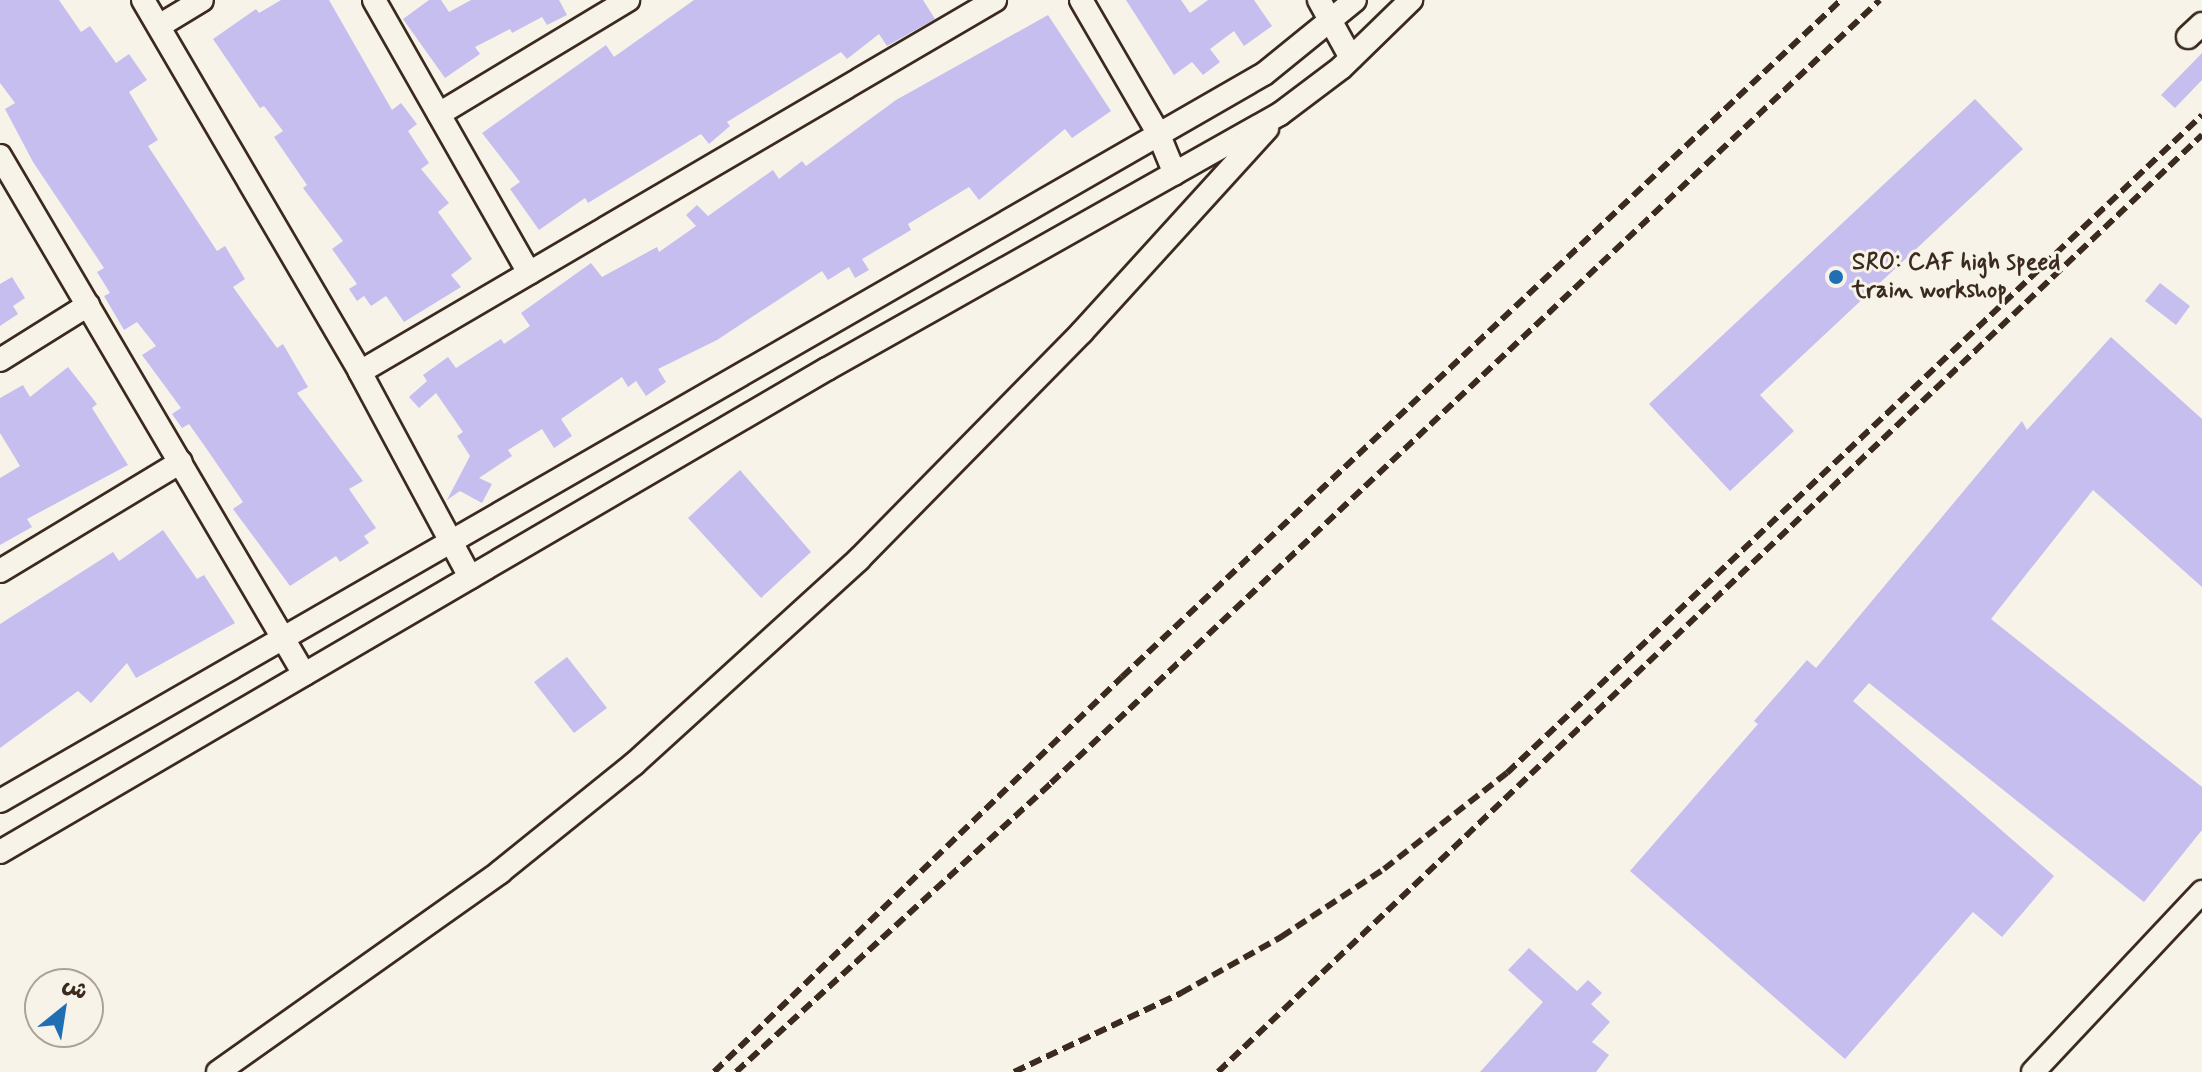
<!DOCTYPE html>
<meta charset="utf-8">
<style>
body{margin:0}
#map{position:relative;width:2202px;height:1072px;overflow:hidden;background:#f7f3e8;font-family:Mynerve,"Playpen Sans Arabic",sans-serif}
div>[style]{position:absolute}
.building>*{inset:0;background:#c7bef0}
.roads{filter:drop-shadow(2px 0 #3b2a1e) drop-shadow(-2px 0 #3b2a1e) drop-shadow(0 2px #3b2a1e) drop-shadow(0 -2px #3b2a1e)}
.minor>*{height:22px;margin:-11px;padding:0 11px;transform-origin:11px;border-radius:11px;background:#f7f3e8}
.rail>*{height:6px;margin-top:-3px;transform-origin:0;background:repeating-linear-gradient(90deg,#3b2a1e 0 12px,transparent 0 18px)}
.dots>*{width:22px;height:22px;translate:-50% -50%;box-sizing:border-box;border:4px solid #f7f3e8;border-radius:50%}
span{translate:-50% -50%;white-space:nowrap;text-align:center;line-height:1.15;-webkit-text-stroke:6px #f7f3e8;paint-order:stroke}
.poi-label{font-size:24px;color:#3b2a1e;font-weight:700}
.left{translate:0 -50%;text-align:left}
.north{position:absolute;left:24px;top:968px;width:80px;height:80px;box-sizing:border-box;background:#f7f3e8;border:2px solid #aca397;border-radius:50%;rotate:30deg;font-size:22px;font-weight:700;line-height:32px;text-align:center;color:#3b2a1e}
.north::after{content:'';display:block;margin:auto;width:28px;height:36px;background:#1f6fb2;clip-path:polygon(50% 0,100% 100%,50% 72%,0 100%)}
</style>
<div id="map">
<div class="building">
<div style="clip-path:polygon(0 0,59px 0,81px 32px,90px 26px,116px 63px,129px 54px,147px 80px,129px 92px,158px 140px,148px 146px,217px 251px,225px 246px,245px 279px,233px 287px,277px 348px,283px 344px,308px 387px,297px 393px,363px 481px,349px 489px,376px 528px,364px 536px,369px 543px,340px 562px,336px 556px,290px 586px,233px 509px,243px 502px,206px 448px,189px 424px,182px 428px,172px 414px,181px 408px,142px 355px,156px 346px,137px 322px,124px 330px,104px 296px,110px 293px,97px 272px,104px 268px,33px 162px,5px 109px,15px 103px,0 83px)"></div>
<div style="clip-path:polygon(281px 0,329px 0,392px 110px,401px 103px,417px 124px,408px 131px,429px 163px,421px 169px,449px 203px,438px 212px,472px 259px,451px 275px,461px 287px,404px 322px,386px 296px,371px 306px,364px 296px,357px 301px,349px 289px,357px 284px,332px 249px,343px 241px,303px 188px,307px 185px,274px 137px,283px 131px,264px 106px,260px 108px,213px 39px,256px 9px,259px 13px)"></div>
<div style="clip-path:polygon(429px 0,441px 0,449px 12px,471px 0,559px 0,567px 15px,547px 25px,542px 17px,512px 33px,510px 29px,475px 47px,480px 54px,445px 78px,403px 19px)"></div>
<div style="clip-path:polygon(694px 0,923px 0,935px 19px,887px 46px,879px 34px,847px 59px,841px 52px,727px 122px,730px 126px,709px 144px,701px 134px,588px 203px,585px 198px,539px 230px,510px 189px,520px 182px,482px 133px,606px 45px,614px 57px)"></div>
<div style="clip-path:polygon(1126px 0,1181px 0,1190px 13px,1208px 0,1254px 0,1272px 26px,1244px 46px,1234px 31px,1210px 49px,1220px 62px,1203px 75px,1192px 62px,1174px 75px)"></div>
<div style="clip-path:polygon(1048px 15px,1111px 111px,1072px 138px,1065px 129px,979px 200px,969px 187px,908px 224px,911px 230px,862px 259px,869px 270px,855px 278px,849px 267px,828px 280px,822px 271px,717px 340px,658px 369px,666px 382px,646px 396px,636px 381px,628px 387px,622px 377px,561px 419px,572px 436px,554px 448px,542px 429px,508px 450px,512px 456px,479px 478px,492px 484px,482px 503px,460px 491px,447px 500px,470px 456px,457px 436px,463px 432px,436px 393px,419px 408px,409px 397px,427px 381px,423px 375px,448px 357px,456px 368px,501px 339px,504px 344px,530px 326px,521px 313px,591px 263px,602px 277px,657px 247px,659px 252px,696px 226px,686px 215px,697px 205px,708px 216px,773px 170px,779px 179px,802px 161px,806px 166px,896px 100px)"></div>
<div style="clip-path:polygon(2202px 53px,2202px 80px,2175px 108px,2161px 95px)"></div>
<div style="clip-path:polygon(1975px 99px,2023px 149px,1760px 395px,1794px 431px,1730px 491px,1649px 404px)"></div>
<div style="clip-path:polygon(12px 277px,25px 298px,13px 306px,18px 314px,0 326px,0 284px)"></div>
<div style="clip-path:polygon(2160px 283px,2190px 306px,2176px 325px,2145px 301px)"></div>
<div style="clip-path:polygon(2111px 337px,2202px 419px,2202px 587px,2093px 490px,1991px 619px,2202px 787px,2202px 830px,2144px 902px,1869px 683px,1853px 701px,2054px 876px,2002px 937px,1973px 912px,1845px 1059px,1630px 871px,1758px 724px,1754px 721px,1807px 660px,1816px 668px,2022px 421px,2027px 430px)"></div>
<div style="clip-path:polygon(68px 367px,97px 404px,92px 408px,128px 465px,27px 519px,32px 527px,0 545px,0 478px,20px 466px,0 433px,0 398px,23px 385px,30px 397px)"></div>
<div style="clip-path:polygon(740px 470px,811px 552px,761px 598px,688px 518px)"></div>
<div style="clip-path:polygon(163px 530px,197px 579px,204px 575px,235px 623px,136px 678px,127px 663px,91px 703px,78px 691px,0 748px,0 624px,113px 552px,119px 561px)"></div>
<div style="clip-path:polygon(567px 657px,607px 708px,574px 733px,534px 682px)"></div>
<div style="clip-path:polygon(1529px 948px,1577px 991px,1588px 980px,1602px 993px,1591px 1004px,1610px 1022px,1592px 1042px,1609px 1055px,1596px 1072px,1480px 1072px,1543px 1002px,1508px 970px)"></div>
</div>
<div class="roads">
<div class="minor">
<div style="left:143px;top:0;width:431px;rotate:59.7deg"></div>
<div style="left:360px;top:372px;width:233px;rotate:61.8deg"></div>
<div style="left:374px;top:0;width:314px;rotate:60.4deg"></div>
<div style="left:1081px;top:0;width:154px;rotate:59.9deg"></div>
<div style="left:1158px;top:133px;width:44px;rotate:67.5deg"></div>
<div style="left:1319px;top:0;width:66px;rotate:61.1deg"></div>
<div style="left:159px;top:26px;width:50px;rotate:-31.2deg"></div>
<div style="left:2188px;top:37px;width:19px;rotate:-43deg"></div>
<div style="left:439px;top:114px;width:221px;rotate:-31.1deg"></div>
<div style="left:0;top:156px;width:601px;rotate:59.59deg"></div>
<div style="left:0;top:360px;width:104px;rotate:-32deg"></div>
<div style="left:360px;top:372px;width:736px;rotate:-30.36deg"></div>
<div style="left:0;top:571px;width:211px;rotate:-31.1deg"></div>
<div style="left:0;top:801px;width:1458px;rotate:-29.91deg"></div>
<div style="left:1264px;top:74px;width:117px;rotate:-39.1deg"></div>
<div style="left:0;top:852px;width:958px;rotate:-30.29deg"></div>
<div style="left:827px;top:369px;width:520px;rotate:-29.38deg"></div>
<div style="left:1280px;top:114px;width:76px;rotate:-37deg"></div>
<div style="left:1341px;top:68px;width:98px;rotate:-44.2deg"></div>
<div style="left:218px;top:1072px;width:346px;rotate:-35.3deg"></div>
<div style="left:500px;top:872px;width:172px;rotate:-38.9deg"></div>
<div style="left:634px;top:764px;width:304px;rotate:-42.3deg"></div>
<div style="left:859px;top:559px;width:318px;rotate:-45.5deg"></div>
<div style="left:1082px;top:332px;width:275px;rotate:-47.7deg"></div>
<div style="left:2033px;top:1072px;width:247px;rotate:-46.8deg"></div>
</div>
</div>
<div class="rail">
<div style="left:714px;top:1072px;width:568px;rotate:-44.07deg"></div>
<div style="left:1122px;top:677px;width:988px;rotate:-43.28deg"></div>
<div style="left:736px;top:1072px;width:427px;rotate:-42.5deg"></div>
<div style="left:1051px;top:783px;width:1140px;rotate:-43.37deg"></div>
<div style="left:1014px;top:1072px;width:185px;rotate:-25.3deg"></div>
<div style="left:1181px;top:993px;width:115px;rotate:-29.2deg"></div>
<div style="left:1281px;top:937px;width:123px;rotate:-33.4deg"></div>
<div style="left:1384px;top:869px;width:156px;rotate:-38deg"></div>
<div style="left:1507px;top:773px;width:957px;rotate:-43.43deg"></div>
<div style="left:1218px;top:1072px;width:1359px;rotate:-43.6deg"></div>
</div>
<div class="dots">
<div style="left:1836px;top:277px;background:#1f6fb2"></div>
</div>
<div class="poi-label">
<span class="left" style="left:1852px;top:277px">SRO: CAF high speed<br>train workshop</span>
</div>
<div class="north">ش</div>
</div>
